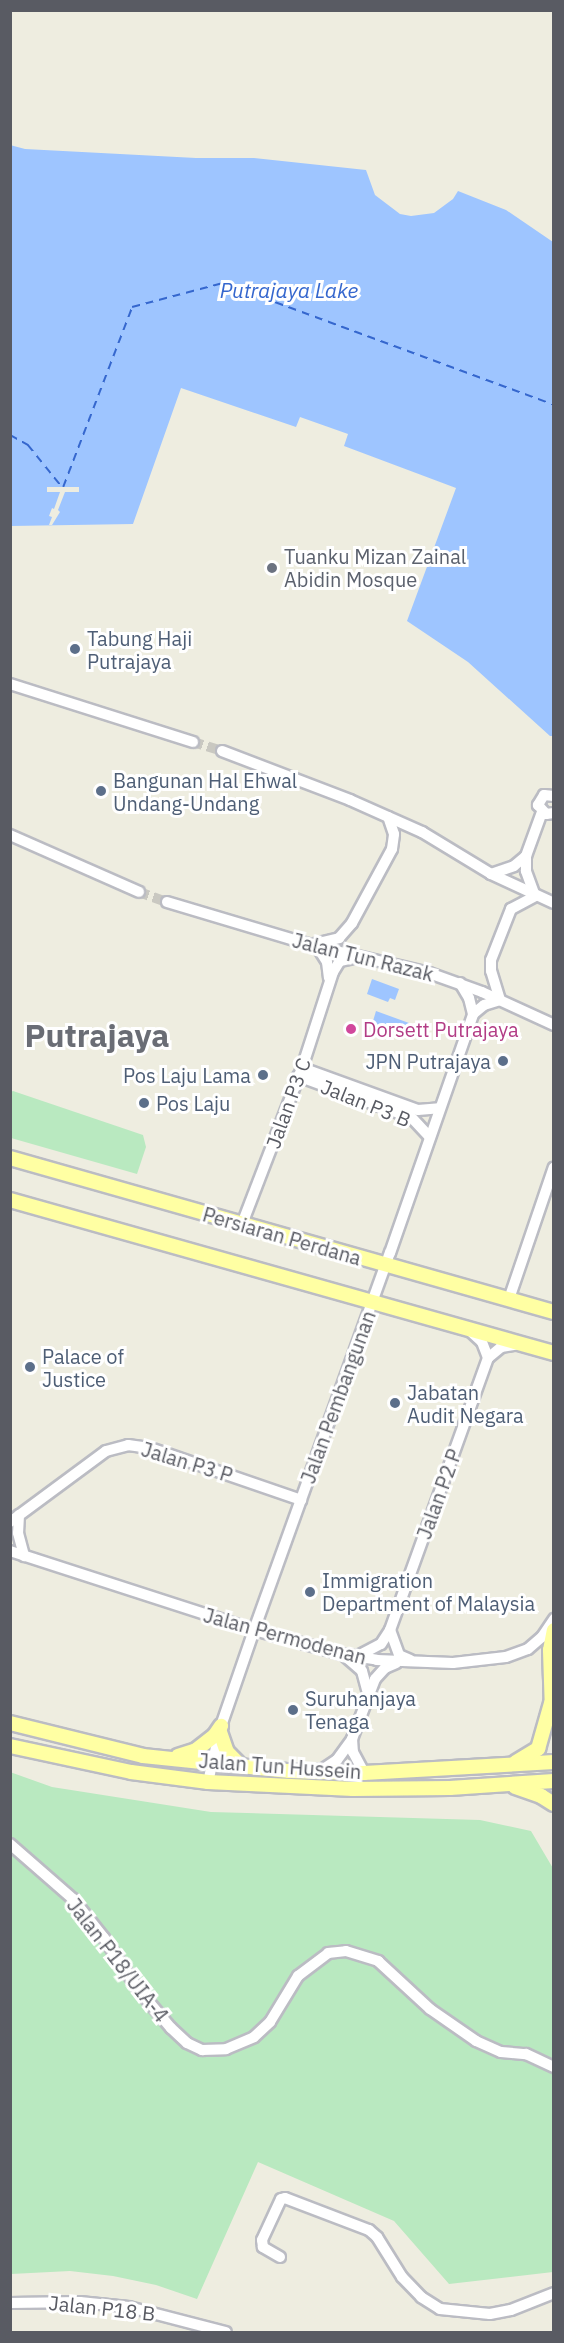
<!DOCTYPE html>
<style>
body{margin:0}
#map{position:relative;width:564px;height:2343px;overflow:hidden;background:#eeede0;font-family:"IBM Plex Sans",sans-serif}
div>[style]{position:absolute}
.green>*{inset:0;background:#b9e9c0}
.water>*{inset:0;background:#9ec5ff}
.pier>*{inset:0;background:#eeede0}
.ferry>*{height:1.5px;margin-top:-0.75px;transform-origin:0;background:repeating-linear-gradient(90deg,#3567ce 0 8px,transparent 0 14px)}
.minor-tunnel>*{height:10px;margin-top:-5px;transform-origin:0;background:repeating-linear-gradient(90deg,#c9c8c1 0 10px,transparent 0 15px)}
.roads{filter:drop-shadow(2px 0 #bbbcc3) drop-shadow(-2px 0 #bbbcc3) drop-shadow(0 2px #bbbcc3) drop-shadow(0 -2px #bbbcc3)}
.minor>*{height:10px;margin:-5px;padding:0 5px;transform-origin:5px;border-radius:5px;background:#fff}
.major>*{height:14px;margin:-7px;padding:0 7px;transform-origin:7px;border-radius:7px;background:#ffffa3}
.dots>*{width:16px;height:16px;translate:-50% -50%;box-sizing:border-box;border:3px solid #fff;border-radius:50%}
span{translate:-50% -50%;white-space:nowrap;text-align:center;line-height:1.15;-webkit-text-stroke:6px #fff;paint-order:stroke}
.worship-label{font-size:20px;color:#5b616d}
.left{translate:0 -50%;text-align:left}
.service-label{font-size:20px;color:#4e5e75}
.right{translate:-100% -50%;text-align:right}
.street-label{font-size:20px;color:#595b63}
.hotel-label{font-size:20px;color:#b23c85}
.water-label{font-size:21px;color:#3567ce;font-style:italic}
.town-label{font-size:32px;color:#6a6d75;font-weight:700}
.frame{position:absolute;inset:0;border:12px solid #595b63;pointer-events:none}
</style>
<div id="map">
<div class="green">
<div style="clip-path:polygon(13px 1091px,143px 1135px,146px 1147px,137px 1174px,11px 1138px,11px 1092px)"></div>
<div style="clip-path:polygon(10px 1772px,52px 1787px,211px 1812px,480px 1820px,531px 1831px,554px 1870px,553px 2272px,449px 2284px,394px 2221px,258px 2162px,197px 2299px,156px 2285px,113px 2276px,70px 2271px,11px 2274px)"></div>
</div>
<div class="water">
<div style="clip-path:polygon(10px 145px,25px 149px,196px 158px,254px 158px,366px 170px,375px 195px,400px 214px,411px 216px,434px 213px,453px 199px,458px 191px,506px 210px,553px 242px,553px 736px,550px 736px,468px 662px,407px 621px,456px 488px,344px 446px,348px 434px,300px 417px,296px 427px,181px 388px,133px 524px,11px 526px)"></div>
<div style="clip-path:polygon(372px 979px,399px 989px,395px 1000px,390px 998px,388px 1002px,367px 994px)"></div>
<div style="clip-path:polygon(376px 1011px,409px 1023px,403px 1039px,377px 1029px,373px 1021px)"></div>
</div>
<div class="pier">
<div style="clip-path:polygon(47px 487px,79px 487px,79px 492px,65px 492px,58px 510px,60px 512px,52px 525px,49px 525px,52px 517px,49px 516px,52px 508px,54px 509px,60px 492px,47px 492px)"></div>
</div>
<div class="ferry">
<div style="left:10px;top:435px;width:21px;rotate:29deg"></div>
<div style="left:28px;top:445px;width:54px;rotate:51deg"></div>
<div style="left:63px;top:487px;width:193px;rotate:-69deg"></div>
<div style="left:132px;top:307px;width:94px;rotate:-14.8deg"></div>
<div style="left:223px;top:283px;width:353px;rotate:20.2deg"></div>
</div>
<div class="minor-tunnel">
<div style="left:193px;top:742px;width:30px;rotate:17deg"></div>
<div style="left:139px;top:892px;width:30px;rotate:20deg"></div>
</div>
<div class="roads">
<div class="minor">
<div style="left:10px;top:684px;width:192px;rotate:17.6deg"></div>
<div style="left:222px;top:751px;width:137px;rotate:20.9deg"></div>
<div style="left:350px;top:800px;width:79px;rotate:24deg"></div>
<div style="left:422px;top:832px;width:81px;rotate:31.3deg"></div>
<div style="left:491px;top:874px;width:69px;rotate:24.7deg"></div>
<div style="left:554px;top:796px;width:10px;rotate:-174deg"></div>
<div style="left:544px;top:795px;width:12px;rotate:121deg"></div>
<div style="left:538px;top:805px;width:12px;rotate:48deg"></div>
<div style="left:546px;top:814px;width:8px;rotate:-7deg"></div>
<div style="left:10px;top:835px;width:141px;rotate:23.8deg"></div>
<div style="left:491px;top:874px;width:24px;rotate:-19deg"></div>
<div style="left:514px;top:866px;width:16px;rotate:-40deg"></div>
<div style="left:167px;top:902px;width:150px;rotate:16.6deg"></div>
<div style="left:311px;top:945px;width:121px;rotate:13.3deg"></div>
<div style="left:429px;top:973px;width:56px;rotate:19.7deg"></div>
<div style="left:482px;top:992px;width:79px;rotate:24.6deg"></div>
<div style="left:314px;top:944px;width:26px;rotate:-13deg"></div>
<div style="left:339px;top:938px;width:20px;rotate:-49deg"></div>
<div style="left:352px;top:923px;width:84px;rotate:-61.6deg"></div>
<div style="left:392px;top:849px;width:15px;rotate:-82deg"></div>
<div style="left:394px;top:834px;width:18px;rotate:-109deg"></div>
<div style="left:317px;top:946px;width:19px;rotate:58deg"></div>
<div style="left:327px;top:962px;width:16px;rotate:83deg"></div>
<div style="left:460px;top:983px;width:17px;rotate:59deg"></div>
<div style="left:469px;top:998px;width:16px;rotate:76deg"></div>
<div style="left:500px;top:1000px;width:30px;rotate:-107deg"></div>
<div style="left:491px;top:971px;width:11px;rotate:-90deg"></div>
<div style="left:491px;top:960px;width:55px;rotate:-68.6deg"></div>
<div style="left:511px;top:909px;width:27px;rotate:-28deg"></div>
<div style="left:535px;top:896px;width:27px;rotate:-110deg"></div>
<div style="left:526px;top:871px;width:15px;rotate:-90deg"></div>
<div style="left:526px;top:856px;width:47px;rotate:-70deg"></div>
<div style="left:302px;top:1068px;width:123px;rotate:19.9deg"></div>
<div style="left:418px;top:1110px;width:21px;rotate:-5deg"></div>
<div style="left:298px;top:1076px;width:121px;rotate:20.2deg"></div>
<div style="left:412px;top:1118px;width:25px;rotate:47deg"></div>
<div style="left:242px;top:1224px;width:167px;rotate:-69deg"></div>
<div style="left:302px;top:1068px;width:101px;rotate:-72.1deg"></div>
<div style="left:333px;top:972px;width:13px;rotate:-58deg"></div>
<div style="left:340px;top:961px;width:14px;rotate:-12deg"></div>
<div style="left:509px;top:1299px;width:139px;rotate:-71.2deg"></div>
<div style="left:468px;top:1329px;width:19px;rotate:43deg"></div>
<div style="left:482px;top:1342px;width:17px;rotate:69deg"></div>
<div style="left:19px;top:1515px;width:18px;rotate:93deg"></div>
<div style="left:18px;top:1533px;width:24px;rotate:75deg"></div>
<div style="left:10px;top:1522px;width:119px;rotate:-36.5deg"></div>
<div style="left:106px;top:1451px;width:23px;rotate:-15deg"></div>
<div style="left:128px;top:1445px;width:22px;rotate:8deg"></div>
<div style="left:150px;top:1448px;width:160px;rotate:19deg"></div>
<div style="left:10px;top:1551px;width:256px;rotate:17.9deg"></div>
<div style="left:254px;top:1630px;width:90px;rotate:15.4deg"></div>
<div style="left:341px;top:1654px;width:36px;rotate:9deg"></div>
<div style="left:377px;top:1660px;width:76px;rotate:2.3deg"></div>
<div style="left:453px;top:1663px;width:53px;rotate:-6.5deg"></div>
<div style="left:506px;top:1657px;width:23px;rotate:-20deg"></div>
<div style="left:528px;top:1649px;width:18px;rotate:-41deg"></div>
<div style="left:542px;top:1637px;width:22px;rotate:-56deg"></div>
<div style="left:390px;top:1630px;width:27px;rotate:70deg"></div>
<div style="left:399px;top:1655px;width:12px;rotate:24deg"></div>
<div style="left:358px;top:1656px;width:26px;rotate:-28deg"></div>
<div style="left:381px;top:1644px;width:17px;rotate:-57deg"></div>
<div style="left:390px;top:1630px;width:289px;rotate:-70.2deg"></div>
<div style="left:488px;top:1358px;width:17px;rotate:-40deg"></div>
<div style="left:501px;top:1347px;width:19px;rotate:-9deg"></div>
<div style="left:346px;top:1657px;width:21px;rotate:41deg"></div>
<div style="left:362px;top:1671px;width:23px;rotate:75deg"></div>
<div style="left:352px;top:1739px;width:13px;rotate:86deg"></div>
<div style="left:353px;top:1752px;width:24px;rotate:62deg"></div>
<div style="left:322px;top:1770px;width:18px;rotate:-34deg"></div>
<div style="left:337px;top:1760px;width:26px;rotate:-54deg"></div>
<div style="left:352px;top:1739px;width:64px;rotate:-69deg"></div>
<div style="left:375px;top:1679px;width:15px;rotate:-48deg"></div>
<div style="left:385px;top:1668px;width:12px;rotate:-24deg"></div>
<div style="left:208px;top:1782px;width:57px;rotate:-76.9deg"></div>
<div style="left:221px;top:1726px;width:102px;rotate:-71deg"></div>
<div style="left:254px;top:1630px;width:401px;rotate:-70.2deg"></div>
<div style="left:390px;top:1253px;width:253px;rotate:-70.8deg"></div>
<div style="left:473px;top:1014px;width:14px;rotate:-39deg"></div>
<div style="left:484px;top:1005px;width:17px;rotate:-17deg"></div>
<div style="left:10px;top:1844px;width:84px;rotate:41.1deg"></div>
<div style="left:73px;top:1899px;width:50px;rotate:51.5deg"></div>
<div style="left:104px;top:1938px;width:61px;rotate:56.3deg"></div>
<div style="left:138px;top:1989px;width:51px;rotate:49.8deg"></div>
<div style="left:171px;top:2028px;width:22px;rotate:43deg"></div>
<div style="left:187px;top:2043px;width:17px;rotate:25deg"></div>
<div style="left:202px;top:2050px;width:24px;rotate:-2deg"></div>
<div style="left:226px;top:2049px;width:30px;rotate:-23deg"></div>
<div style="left:254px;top:2037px;width:22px;rotate:-43deg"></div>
<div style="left:270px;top:2022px;width:54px;rotate:-58.7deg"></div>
<div style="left:298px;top:1976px;width:38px;rotate:-37deg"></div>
<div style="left:328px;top:1953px;width:18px;rotate:-6deg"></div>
<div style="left:346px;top:1951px;width:34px;rotate:17deg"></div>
<div style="left:378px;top:1961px;width:71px;rotate:42.7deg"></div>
<div style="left:430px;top:2009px;width:56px;rotate:34.8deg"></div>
<div style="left:476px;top:2041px;width:27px;rotate:24deg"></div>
<div style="left:501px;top:2052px;width:25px;rotate:5deg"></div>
<div style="left:526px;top:2054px;width:31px;rotate:25deg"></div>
<div style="left:280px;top:2257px;width:20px;rotate:-150deg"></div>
<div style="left:263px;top:2247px;width:7px;rotate:-98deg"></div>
<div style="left:262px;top:2240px;width:45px;rotate:-65.1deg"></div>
<div style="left:281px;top:2199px;width:4px;rotate:-14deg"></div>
<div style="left:285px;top:2198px;width:90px;rotate:20.9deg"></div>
<div style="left:369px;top:2230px;width:11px;rotate:41deg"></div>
<div style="left:377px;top:2237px;width:47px;rotate:58deg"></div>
<div style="left:402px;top:2277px;width:28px;rotate:46deg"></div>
<div style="left:421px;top:2297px;width:22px;rotate:32deg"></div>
<div style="left:440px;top:2309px;width:50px;rotate:5.7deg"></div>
<div style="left:490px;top:2314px;width:21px;rotate:-11deg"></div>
<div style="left:511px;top:2310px;width:46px;rotate:-21.6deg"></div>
<div style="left:10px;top:2303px;width:70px;rotate:-0.8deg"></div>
<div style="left:80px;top:2302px;width:49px;rotate:5.8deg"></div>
<div style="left:129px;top:2307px;width:100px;rotate:14.5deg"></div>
</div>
<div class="major">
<div style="left:10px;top:1158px;width:565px;rotate:15.81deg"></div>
<div style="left:10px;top:1200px;width:565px;rotate:15.71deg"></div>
<div style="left:552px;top:1711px;width:61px;rotate:-91.9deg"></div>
<div style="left:550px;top:1650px;width:20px;rotate:-79deg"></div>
<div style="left:10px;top:1723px;width:137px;rotate:13.9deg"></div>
<div style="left:143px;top:1756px;width:147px;rotate:5.9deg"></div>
<div style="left:289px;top:1771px;width:75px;rotate:1.5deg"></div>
<div style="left:364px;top:1773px;width:190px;rotate:-3.3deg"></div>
<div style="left:220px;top:1732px;width:21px;rotate:71deg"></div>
<div style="left:227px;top:1752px;width:21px;rotate:45deg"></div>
<div style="left:10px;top:1746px;width:124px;rotate:12.1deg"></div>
<div style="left:131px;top:1772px;width:78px;rotate:7.4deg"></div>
<div style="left:208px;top:1782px;width:145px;rotate:2.8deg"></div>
<div style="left:353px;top:1789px;width:97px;rotate:-0.6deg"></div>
<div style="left:450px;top:1788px;width:104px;rotate:-3.9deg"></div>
<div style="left:178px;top:1756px;width:19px;rotate:-18deg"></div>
<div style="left:196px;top:1750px;width:24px;rotate:-38deg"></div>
<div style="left:215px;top:1735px;width:11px;rotate:-56deg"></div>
<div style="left:516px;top:1762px;width:26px;rotate:-31deg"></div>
<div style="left:538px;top:1749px;width:48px;rotate:-74.2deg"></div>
<div style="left:515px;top:1787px;width:28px;rotate:19deg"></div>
<div style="left:541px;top:1796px;width:15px;rotate:32deg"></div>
</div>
</div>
<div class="dots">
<div style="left:272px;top:568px;background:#6b7280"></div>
<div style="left:75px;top:649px;background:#5c6f8a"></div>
<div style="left:101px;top:791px;background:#5c6f8a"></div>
<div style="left:351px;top:1029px;background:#d1479c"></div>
<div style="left:503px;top:1061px;background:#5c6f8a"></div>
<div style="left:263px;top:1075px;background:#5c6f8a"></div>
<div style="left:144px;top:1103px;background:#5c6f8a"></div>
<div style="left:30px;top:1367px;background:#5c6f8a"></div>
<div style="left:395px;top:1403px;background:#5c6f8a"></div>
<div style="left:310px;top:1592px;background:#5c6f8a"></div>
<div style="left:293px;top:1710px;background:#5c6f8a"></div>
</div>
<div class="worship-label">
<span class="left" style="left:284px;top:568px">Tuanku Mizan Zainal<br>Abidin Mosque</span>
</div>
<div class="service-label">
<span class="left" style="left:87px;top:650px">Tabung Haji<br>Putrajaya</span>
<span class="left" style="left:113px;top:792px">Bangunan Hal Ehwal<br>Undang-Undang</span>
<span class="right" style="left:491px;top:1061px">JPN Putrajaya</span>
<span class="right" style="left:251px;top:1075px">Pos Laju Lama</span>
<span class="left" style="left:156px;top:1103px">Pos Laju</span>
<span class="left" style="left:42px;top:1368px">Palace of<br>Justice</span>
<span class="left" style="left:407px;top:1404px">Jabatan<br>Audit Negara</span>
<span class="left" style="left:322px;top:1592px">Immigration<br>Department of Malaysia</span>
<span class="left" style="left:305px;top:1710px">Suruhanjaya<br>Tenaga</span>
</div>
<div class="street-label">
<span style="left:363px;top:957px;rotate:14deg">Jalan Tun Razak</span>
<span style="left:288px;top:1103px;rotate:-70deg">Jalan P3 C</span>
<span style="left:366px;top:1103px;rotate:22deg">Jalan P3 B</span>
<span style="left:282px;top:1236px;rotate:16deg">Persiaran Perdana</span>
<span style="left:338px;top:1397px;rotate:-70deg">Jalan Pembangunan</span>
<span style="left:187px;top:1462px;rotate:17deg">Jalan P3 P</span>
<span style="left:439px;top:1494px;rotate:-70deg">Jalan P2 P</span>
<span style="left:285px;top:1636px;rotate:15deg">Jalan Permodenan</span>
<span style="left:280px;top:1766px;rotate:4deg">Jalan Tun Hussein</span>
<span style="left:118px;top:1960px;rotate:52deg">Jalan P18/UIA-4</span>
<span style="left:102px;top:2308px;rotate:6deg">Jalan P18 B</span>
</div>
<div class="hotel-label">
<span class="left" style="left:363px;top:1029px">Dorsett Putrajaya</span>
</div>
<div class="water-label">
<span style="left:289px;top:290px">Putrajaya Lake</span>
</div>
<div class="town-label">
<span style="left:97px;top:1035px">Putrajaya</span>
</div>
<div class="frame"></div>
</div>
